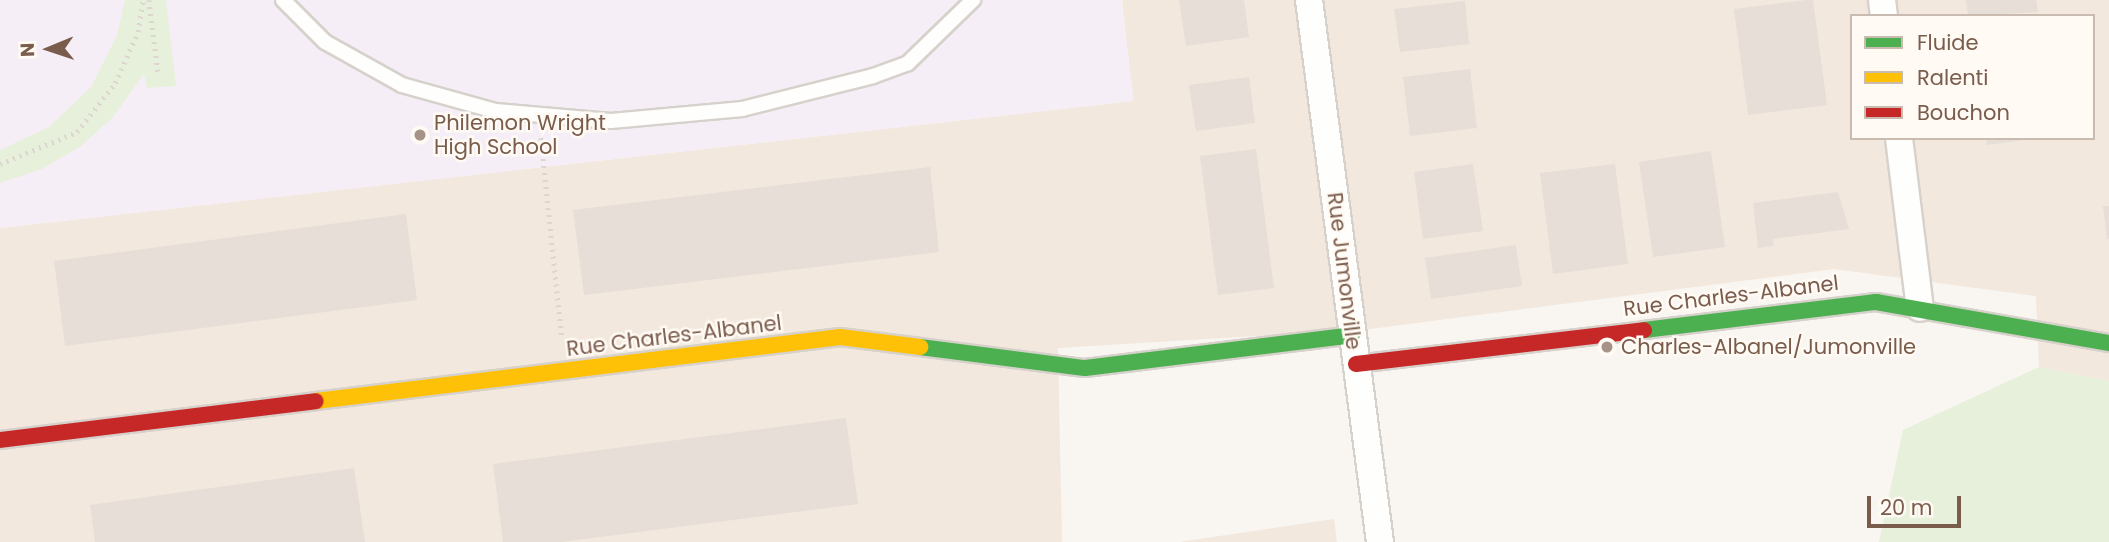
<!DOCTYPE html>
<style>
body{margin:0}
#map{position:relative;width:2109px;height:542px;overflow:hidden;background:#f9f5f0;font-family:Poppins,sans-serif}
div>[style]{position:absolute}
.residential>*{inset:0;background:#f2e8de}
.education>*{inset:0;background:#f6eef6}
.green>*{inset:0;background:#e7f0db}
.building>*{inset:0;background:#e6ded7}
.path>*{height:4.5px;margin-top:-2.25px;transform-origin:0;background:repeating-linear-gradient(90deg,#dcd5d0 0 2px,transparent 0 7px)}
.roads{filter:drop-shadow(2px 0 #d7d1cb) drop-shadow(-2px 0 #d7d1cb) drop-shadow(0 2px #d7d1cb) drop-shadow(0 -2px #d7d1cb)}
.lane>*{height:14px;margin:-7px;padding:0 7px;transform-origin:7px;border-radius:7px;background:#fefefd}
.street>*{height:26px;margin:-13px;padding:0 13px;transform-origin:13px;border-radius:13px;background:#fefefd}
.fast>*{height:16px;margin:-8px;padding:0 8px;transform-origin:8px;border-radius:8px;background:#4caf50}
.slow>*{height:16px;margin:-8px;padding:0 8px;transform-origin:8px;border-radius:8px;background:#ffc107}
.jam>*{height:16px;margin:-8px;padding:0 8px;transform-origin:8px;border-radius:8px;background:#c62828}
.dots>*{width:19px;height:19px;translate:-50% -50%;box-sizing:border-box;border:4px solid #fffaf3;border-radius:50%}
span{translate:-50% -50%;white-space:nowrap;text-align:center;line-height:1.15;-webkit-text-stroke:5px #fffaf3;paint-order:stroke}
.poi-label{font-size:21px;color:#7a5c4d}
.left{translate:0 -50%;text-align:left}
.street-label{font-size:21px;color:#7a5c4d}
.legend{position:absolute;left:1850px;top:14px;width:245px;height:126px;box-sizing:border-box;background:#fffaf3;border:2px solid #cabbb1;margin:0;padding:9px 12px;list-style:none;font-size:21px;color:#7a5c4d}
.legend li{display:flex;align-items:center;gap:14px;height:35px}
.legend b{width:35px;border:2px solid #cabbb1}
.north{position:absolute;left:14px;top:14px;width:70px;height:70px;-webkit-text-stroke:5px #fffaf3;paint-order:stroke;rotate:268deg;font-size:19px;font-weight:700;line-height:28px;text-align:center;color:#7a5c4d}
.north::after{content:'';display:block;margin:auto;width:24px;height:32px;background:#7a5c4d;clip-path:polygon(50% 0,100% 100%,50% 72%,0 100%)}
.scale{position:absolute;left:1867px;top:496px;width:94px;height:32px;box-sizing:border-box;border:4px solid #7a5c4d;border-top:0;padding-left:9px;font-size:21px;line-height:24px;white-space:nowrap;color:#7a5c4d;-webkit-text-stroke:5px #fffaf3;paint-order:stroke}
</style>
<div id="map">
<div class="residential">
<div style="clip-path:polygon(evenodd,1122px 0,2109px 0,2109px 381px,2039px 367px,2036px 296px,1834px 269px,1370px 329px,1058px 348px,1062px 542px,0 542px,0 228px,1133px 101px,1122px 0,1852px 16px,2093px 16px,2093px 138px,1852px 138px,1852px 16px)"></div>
<div style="clip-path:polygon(1334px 519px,1337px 542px,1179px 542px)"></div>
</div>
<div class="education">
<div style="clip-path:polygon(0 0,1121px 0,1134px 101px,0 228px)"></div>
</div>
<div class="green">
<div style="clip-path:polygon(125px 0,166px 0,176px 86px,147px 88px,144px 74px,112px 118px,81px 146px,42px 169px,0 183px,0 150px,49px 127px,91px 87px,117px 35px)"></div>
<div style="clip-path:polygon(2039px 367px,2109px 381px,2109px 542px,1879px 542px,1903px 430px)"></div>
</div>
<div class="building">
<div style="clip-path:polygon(1179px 0,1244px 0,1249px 37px,1186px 46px)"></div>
<div style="clip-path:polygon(1807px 0,1813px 0,1827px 105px,1748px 115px,1734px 9px)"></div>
<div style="clip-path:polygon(1966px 0,2036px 0,2038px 12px,1968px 16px)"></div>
<div style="clip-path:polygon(1465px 1px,1469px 44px,1400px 52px,1394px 9px)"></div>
<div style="clip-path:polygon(1470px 69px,1477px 128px,1410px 136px,1403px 77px)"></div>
<div style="clip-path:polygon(1249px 77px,1255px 123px,1196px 131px,1189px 85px)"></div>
<div style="clip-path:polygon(1986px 138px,2024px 138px,2024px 140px,1987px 145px)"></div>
<div style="clip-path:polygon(1256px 149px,1274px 288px,1218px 295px,1200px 156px)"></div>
<div style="clip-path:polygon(1711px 151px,1725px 247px,1653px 257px,1639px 162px)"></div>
<div style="clip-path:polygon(1473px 164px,1483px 231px,1423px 239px,1414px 172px)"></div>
<div style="clip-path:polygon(1615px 164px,1628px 264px,1553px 274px,1540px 173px)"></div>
<div style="clip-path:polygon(930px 167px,939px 252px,584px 295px,573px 210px)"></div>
<div style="clip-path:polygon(1838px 192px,1849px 229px,1773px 239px,1774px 246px,1758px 248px,1753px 203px)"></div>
<div style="clip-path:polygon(2103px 206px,2109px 206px,2109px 239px,2107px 239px)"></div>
<div style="clip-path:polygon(406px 214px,417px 300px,65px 346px,54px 261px)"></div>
<div style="clip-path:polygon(1516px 245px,1522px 286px,1431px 299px,1425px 258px)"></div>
<div style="clip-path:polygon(846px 418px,858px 504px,561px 542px,503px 542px,493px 464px)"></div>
<div style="clip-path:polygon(354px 468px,365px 542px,95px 542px,90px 505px)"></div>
</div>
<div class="path">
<div style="left:149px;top:0;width:72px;rotate:82.8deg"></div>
<div style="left:541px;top:138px;width:201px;rotate:84deg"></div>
<div style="left:0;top:164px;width:83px;rotate:-22.6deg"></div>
<div style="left:77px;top:132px;width:62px;rotate:-52.2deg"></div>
<div style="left:115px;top:83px;width:56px;rotate:-65.7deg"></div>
<div style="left:138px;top:32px;width:32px;rotate:-81deg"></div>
</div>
<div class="roads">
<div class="lane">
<div style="left:283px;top:0;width:59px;rotate:45deg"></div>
<div style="left:325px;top:42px;width:88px;rotate:29.2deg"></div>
<div style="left:402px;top:85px;width:98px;rotate:15.5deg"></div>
<div style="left:496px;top:111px;width:115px;rotate:5deg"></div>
<div style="left:611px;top:121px;width:132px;rotate:-5.2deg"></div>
<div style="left:742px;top:109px;width:135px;rotate:-14.1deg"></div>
<div style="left:873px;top:76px;width:37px;rotate:-20deg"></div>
<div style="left:908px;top:63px;width:91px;rotate:-44.1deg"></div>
</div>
<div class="street">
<div style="left:1309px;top:0;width:547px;rotate:82.54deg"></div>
<div style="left:1882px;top:0;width:16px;rotate:83deg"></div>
<div style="left:1899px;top:138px;width:171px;rotate:83deg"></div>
</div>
<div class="fast">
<div style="left:1644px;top:330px;width:234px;rotate:-6.9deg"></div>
<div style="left:1876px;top:302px;width:237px;rotate:10deg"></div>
<div style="left:920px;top:347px;width:166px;rotate:7.3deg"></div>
<div style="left:1085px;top:368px;width:269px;rotate:-7deg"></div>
</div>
<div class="slow">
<div style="left:316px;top:401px;width:528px;rotate:-6.96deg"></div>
<div style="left:840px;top:337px;width:81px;rotate:7.1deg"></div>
</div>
<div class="jam">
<div style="left:1356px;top:364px;width:290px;rotate:-6.7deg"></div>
<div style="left:0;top:440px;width:318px;rotate:-7deg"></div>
</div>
</div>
<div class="dots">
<div style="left:420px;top:135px;background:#a69286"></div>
<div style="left:1607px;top:347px;background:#a69286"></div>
</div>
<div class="poi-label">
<span class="left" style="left:434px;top:135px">Philemon Wright<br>High School</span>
<span class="left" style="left:1621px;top:347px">Charles-Albanel/Jumonville</span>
</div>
<div class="street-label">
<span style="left:1344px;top:271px;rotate:83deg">Rue Jumonville</span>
<span style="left:1731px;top:296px;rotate:-7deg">Rue Charles-Albanel</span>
<span style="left:674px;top:336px;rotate:-7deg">Rue Charles-Albanel</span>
</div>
<ul class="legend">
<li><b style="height:9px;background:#4caf50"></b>Fluide</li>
<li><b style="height:9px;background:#ffc107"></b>Ralenti</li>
<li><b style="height:9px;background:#c62828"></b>Bouchon</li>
</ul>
<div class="north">N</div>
<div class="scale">20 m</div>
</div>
